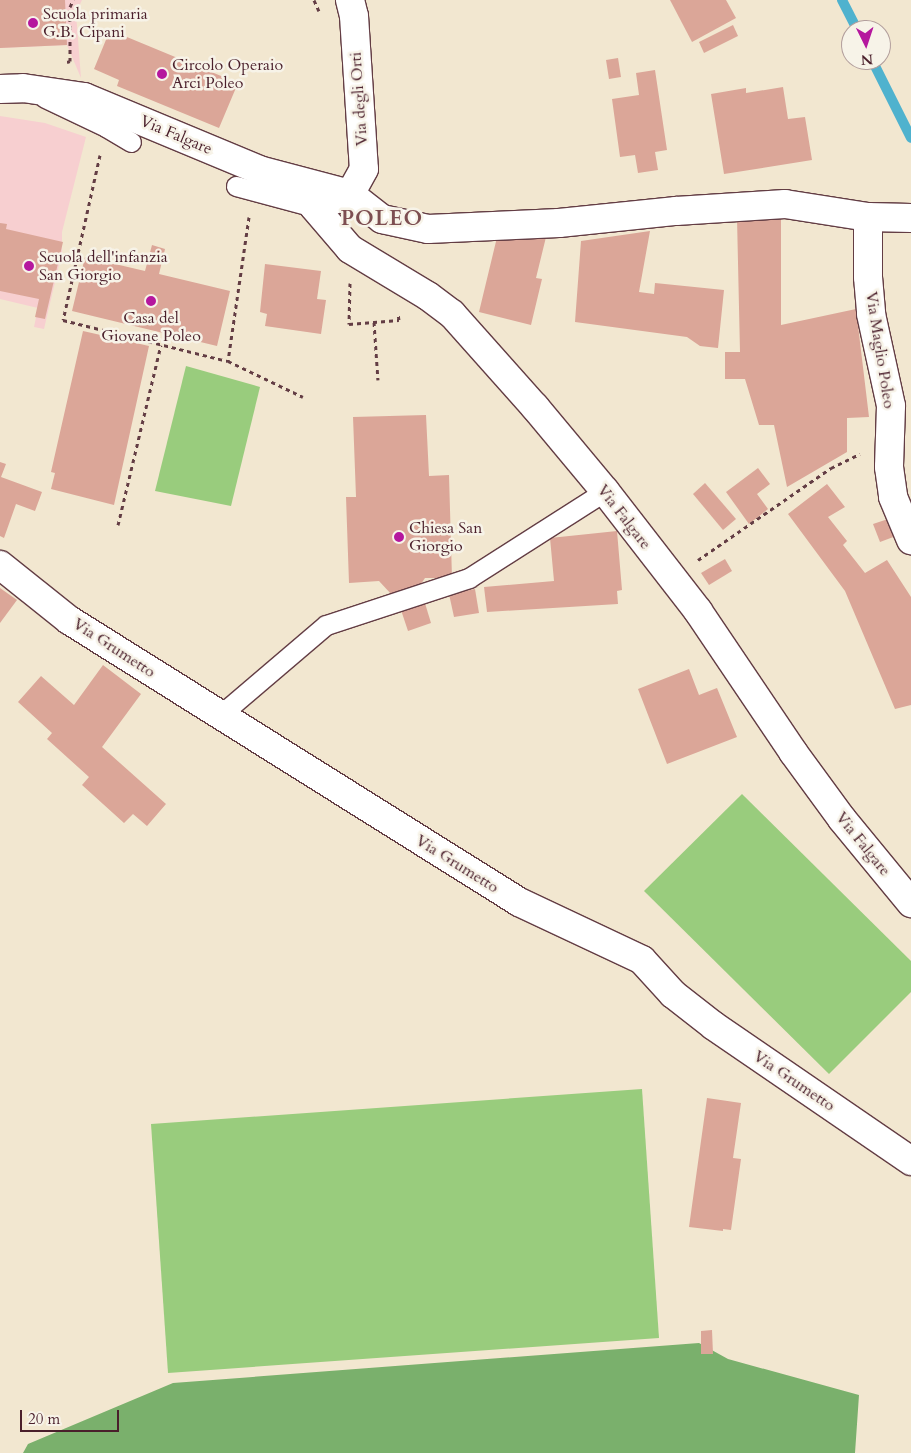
<!DOCTYPE html>
<style>
body{margin:0}
#map{position:relative;width:911px;height:1453px;overflow:hidden;background:#f2e7d0;font-family:Cardo,serif}
div>[style]{position:absolute}
.built>*{inset:0;background:#f7cfd0}
.green>*{inset:0;background:#99cc7d}
.forest>*{inset:0;background:#7ab06c}
.stream>*{height:10px;margin:-5px;padding:0 5px;transform-origin:5px;border-radius:5px;background:#4fb2ce}
.building>*{inset:0;background:#dba698}
.path>*{height:3px;margin-top:-1.5px;transform-origin:0;background:repeating-linear-gradient(90deg,#633d44 0 4px,transparent 0 8px)}
.roads{filter:drop-shadow(1px 0 #633d44) drop-shadow(-1px 0 #633d44) drop-shadow(0 1px #633d44) drop-shadow(0 -1px #633d44)}
.lane>*{height:19px;margin:-9.5px;padding:0 9.5px;transform-origin:9.5px;border-radius:9.5px;background:#fff}
.street>*{height:28px;margin:-14px;padding:0 14px;transform-origin:14px;border-radius:14px;background:#fff}
.secondary>*{height:28px;margin:-14px;padding:0 14px;transform-origin:14px;border-radius:14px;background:#fff}
.dots>*{width:14px;height:14px;translate:-50% -50%;box-sizing:border-box;border:2px solid #f7f3e8;border-radius:50%}
span{translate:-50% -50%;white-space:nowrap;text-align:center;line-height:1.15;-webkit-text-stroke:5px #f7f3e8;paint-order:stroke}
.poi-label{font-size:16px;color:#4a1f2b}
.left{translate:0 -50%;text-align:left}
.street-label{font-size:16px;color:#4a1f2b}
.district-label{font-size:21px;color:#7d4e51;font-weight:700;letter-spacing:1px}
.north{position:absolute;left:841px;top:20px;width:50px;height:50px;box-sizing:border-box;background:#f7f3e8;border:1px solid #b29e9c;border-radius:50%;rotate:176deg;font-size:14px;font-weight:700;line-height:20px;text-align:center;color:#4a1f2b}
.north::after{content:'';display:block;margin:auto;width:18px;height:22px;background:#b5179e;clip-path:polygon(50% 0,100% 100%,50% 72%,0 100%)}
.scale{position:absolute;left:20px;top:1410px;width:99px;height:22px;box-sizing:border-box;border:2px solid #4a1f2b;border-top:0;padding-left:6px;font-size:15px;line-height:18px;white-space:nowrap;color:#4a1f2b;-webkit-text-stroke:4px #f7f3e8;paint-order:stroke}
</style>
<div id="map">
<div class="built">
<div style="clip-path:polygon(0 0,82px 0,76px 13px,81px 78px,67px 45px,0 48px)"></div>
<div style="clip-path:polygon(0 116px,45px 123px,86px 137px,62px 232px,62px 252px,44px 329px,34px 327px,38px 308px,0 299px)"></div>
</div>
<div class="green">
<div style="clip-path:polygon(186px 366px,260px 387px,231px 506px,155px 491px)"></div>
<div style="clip-path:polygon(742px 794px,911px 961px,911px 992px,829px 1074px,644px 891px)"></div>
<div style="clip-path:polygon(642px 1089px,659px 1338px,168px 1373px,151px 1124px)"></div>
</div>
<div class="forest">
<div style="clip-path:polygon(699px 1343px,728px 1359px,859px 1395px,855px 1453px,23px 1453px,28px 1444px,173px 1383px)"></div>
</div>
<div class="stream">
<div style="left:842px;top:0;width:34px;rotate:63deg"></div>
<div style="left:872px;top:60px;width:87px;rotate:63.4deg"></div>
</div>
<div class="building">
<div style="clip-path:polygon(0 0,65px 0,67px 45px,0 48px)"></div>
<div style="clip-path:polygon(670px 0,726px 0,736px 18px,692px 42px)"></div>
<div style="clip-path:polygon(733px 25px,738px 36px,704px 53px,699px 42px)"></div>
<div style="clip-path:polygon(110px 30px,238px 83px,219px 128px,117px 86px,119px 80px,94px 69px)"></div>
<div style="clip-path:polygon(618px 58px,621px 77px,609px 79px,606px 60px)"></div>
<div style="clip-path:polygon(655px 70px,667px 150px,655px 152px,658px 170px,638px 173px,635px 155px,620px 157px,612px 99px,639px 95px,636px 73px)"></div>
<div style="clip-path:polygon(783px 87px,788px 119px,805px 117px,812px 160px,724px 174px,711px 94px,746px 88px,746px 93px)"></div>
<div style="clip-path:polygon(781px 217px,781px 325px,856px 309px,869px 417px,847px 418px,847px 452px,787px 487px,774px 425px,759px 425px,745px 379px,725px 379px,725px 352px,740px 352px,737px 218px)"></div>
<div style="clip-path:polygon(0 223px,7px 224px,6px 229px,63px 242px,45px 319px,35px 317px,39px 299px,0 291px)"></div>
<div style="clip-path:polygon(499px 229px,547px 233px,536px 278px,542px 279px,531px 325px,479px 312px)"></div>
<div style="clip-path:polygon(650px 231px,639px 292px,654px 294px,655px 283px,724px 290px,718px 348px,700px 346px,687px 337px,575px 322px,581px 241px)"></div>
<div style="clip-path:polygon(152px 245px,165px 249px,159px 274px,230px 291px,217px 346px,72px 311px,85px 257px,145px 271px)"></div>
<div style="clip-path:polygon(265px 264px,321px 271px,317px 299px,326px 300px,321px 334px,265px 326px,267px 314px,260px 312px)"></div>
<div style="clip-path:polygon(83px 331px,149px 346px,114px 505px,51px 489px,55px 473px,51px 472px)"></div>
<div style="clip-path:polygon(426px 415px,429px 476px,449px 475px,452px 578px,425px 578px,414px 594px,392px 595px,379px 581px,349px 583px,346px 497px,356px 497px,353px 417px)"></div>
<div style="clip-path:polygon(0 462px,6px 464px,1px 477px,42px 492px,35px 511px,16px 504px,4px 538px,0 536px)"></div>
<div style="clip-path:polygon(758px 468px,770px 484px,757px 494px,768px 509px,749px 524px,726px 492px)"></div>
<div style="clip-path:polygon(705px 483px,736px 519px,723px 530px,693px 494px)"></div>
<div style="clip-path:polygon(827px 484px,845px 507px,828px 517px,847px 541px,843px 545px,865px 573px,887px 560px,911px 597px,911px 705px,895px 709px,845px 591px,788px 514px)"></div>
<div style="clip-path:polygon(897px 516px,904px 533px,880px 542px,873px 524px)"></div>
<div style="clip-path:polygon(617px 531px,622px 590px,617px 591px,618px 604px,487px 612px,484px 587px,554px 581px,550px 538px)"></div>
<div style="clip-path:polygon(725px 559px,732px 571px,709px 585px,701px 573px)"></div>
<div style="clip-path:polygon(0 588px,17px 600px,0 623px)"></div>
<div style="clip-path:polygon(475px 589px,479px 613px,454px 617px,449px 594px)"></div>
<div style="clip-path:polygon(424px 600px,431px 623px,408px 631px,400px 607px)"></div>
<div style="clip-path:polygon(103px 665px,141px 694px,102px 747px,166px 804px,147px 826px,133px 814px,124px 823px,82px 785px,89px 777px,47px 739px,52px 733px,18px 702px,41px 676px,74px 705px)"></div>
<div style="clip-path:polygon(689px 669px,699px 695px,717px 688px,737px 737px,667px 764px,638px 689px)"></div>
<div style="clip-path:polygon(707px 1098px,741px 1103px,733px 1158px,741px 1159px,731px 1230px,723px 1229px,723px 1231px,689px 1227px)"></div>
<div style="clip-path:polygon(712px 1330px,713px 1354px,701px 1354px,701px 1331px)"></div>
</div>
<div class="path">
<div style="left:314px;top:0;width:12px;rotate:66deg"></div>
<div style="left:67px;top:62px;width:3px;rotate:-18deg"></div>
<div style="left:70px;top:61px;width:54px;rotate:-90deg"></div>
<div style="left:70px;top:7px;width:8px;rotate:-67deg"></div>
<div style="left:100px;top:155px;width:169px;rotate:102.6deg"></div>
<div style="left:63px;top:320px;width:170px;rotate:14deg"></div>
<div style="left:249px;top:217px;width:146px;rotate:98.3deg"></div>
<div style="left:228px;top:361px;width:83px;rotate:25.6deg"></div>
<div style="left:350px;top:283px;width:41px;rotate:91.4deg"></div>
<div style="left:349px;top:324px;width:50px;rotate:-4.6deg"></div>
<div style="left:399px;top:320px;width:6px;rotate:-99deg"></div>
<div style="left:374px;top:322px;width:58px;rotate:86.1deg"></div>
<div style="left:118px;top:525px;width:185px;rotate:-76.6deg"></div>
<div style="left:698px;top:560px;width:162px;rotate:-34.7deg"></div>
<div style="left:831px;top:468px;width:32px;rotate:-26deg"></div>
</div>
<div class="roads">
<div class="lane">
<div style="left:45px;top:98px;width:68px;rotate:25.4deg"></div>
<div style="left:106px;top:127px;width:29px;rotate:31deg"></div>
<div style="left:236px;top:186px;width:81px;rotate:15.1deg"></div>
<div style="left:219px;top:716px;width:140px;rotate:-40.4deg"></div>
<div style="left:326px;top:625px;width:151px;rotate:-18.2deg"></div>
<div style="left:469px;top:578px;width:161px;rotate:-32.6deg"></div>
</div>
<div class="street">
<div style="left:350px;top:0;width:16px;rotate:76deg"></div>
<div style="left:354px;top:16px;width:153px;rotate:86.3deg"></div>
<div style="left:364px;top:169px;width:29px;rotate:119deg"></div>
<div style="left:350px;top:194px;width:38px;rotate:160deg"></div>
<div style="left:314px;top:207px;width:55px;rotate:49.4deg"></div>
<div style="left:350px;top:249px;width:91px;rotate:31.1deg"></div>
<div style="left:428px;top:296px;width:30px;rotate:37deg"></div>
<div style="left:452px;top:314px;width:125px;rotate:48.3deg"></div>
<div style="left:535px;top:407px;width:109px;rotate:50.2deg"></div>
<div style="left:605px;top:491px;width:152px;rotate:52.2deg"></div>
<div style="left:698px;top:611px;width:170px;rotate:56deg"></div>
<div style="left:793px;top:752px;width:83px;rotate:53.8deg"></div>
<div style="left:842px;top:819px;width:109px;rotate:50.6deg"></div>
<div style="left:868px;top:217px;width:60px;rotate:90deg"></div>
<div style="left:868px;top:277px;width:37px;rotate:85deg"></div>
<div style="left:871px;top:314px;width:94px;rotate:77.7deg"></div>
<div style="left:891px;top:406px;width:61px;rotate:91.9deg"></div>
<div style="left:889px;top:467px;width:30px;rotate:82deg"></div>
<div style="left:893px;top:497px;width:47px;rotate:67.3deg"></div>
<div style="left:0;top:565px;width:88px;rotate:38.6deg"></div>
<div style="left:69px;top:620px;width:531px;rotate:32.07deg"></div>
<div style="left:519px;top:902px;width:136px;rotate:25.2deg"></div>
<div style="left:642px;top:960px;width:46px;rotate:47.6deg"></div>
<div style="left:673px;top:994px;width:52px;rotate:38deg"></div>
<div style="left:714px;top:1026px;width:239px;rotate:34.4deg"></div>
</div>
<div class="secondary">
<div style="left:0;top:89px;width:23px;rotate:-2deg"></div>
<div style="left:23px;top:88px;width:62px;rotate:8.4deg"></div>
<div style="left:84px;top:97px;width:190px;rotate:22.6deg"></div>
<div style="left:259px;top:170px;width:94px;rotate:14.8deg"></div>
<div style="left:350px;top:194px;width:41px;rotate:38deg"></div>
<div style="left:382px;top:219px;width:47px;rotate:12.3deg"></div>
<div style="left:428px;top:229px;width:131px;rotate:-2.6deg"></div>
<div style="left:559px;top:223px;width:118px;rotate:-5.9deg"></div>
<div style="left:676px;top:211px;width:109px;rotate:-3.7deg"></div>
<div style="left:785px;top:204px;width:84px;rotate:8.9deg"></div>
<div style="left:868px;top:217px;width:43px;rotate:1.3deg"></div>
</div>
</div>
<div class="dots">
<div style="left:33px;top:23px;background:#b5179e"></div>
<div style="left:162px;top:74px;background:#b5179e"></div>
<div style="left:29px;top:266px;background:#b5179e"></div>
<div style="left:151px;top:301px;background:#b5179e"></div>
<div style="left:399px;top:537px;background:#b5179e"></div>
</div>
<div class="poi-label">
<span class="left" style="left:43px;top:23px">Scuola primaria<br>G.B. Cipani</span>
<span class="left" style="left:172px;top:74px">Circolo Operaio<br>Arci Poleo</span>
<span class="left" style="left:39px;top:266px">Scuola dell'infanzia<br>San Giorgio</span>
<span style="left:151px;top:327px">Casa del<br>Giovane Poleo</span>
<span class="left" style="left:409px;top:537px">Chiesa San<br>Giorgio</span>
</div>
<div class="street-label">
<span style="left:359px;top:99px;rotate:-94deg">Via degli Orti</span>
<span style="left:176px;top:135px;rotate:23deg">Via Falgare</span>
<span style="left:880px;top:350px;rotate:81deg">Via Maglio Poleo</span>
<span style="left:624px;top:517px;rotate:52deg">Via Falgare</span>
<span style="left:114px;top:648px;rotate:33deg">Via Grumetto</span>
<span style="left:863px;top:844px;rotate:51deg">Via Falgare</span>
<span style="left:457px;top:864px;rotate:32deg">Via Grumetto</span>
<span style="left:794px;top:1081px;rotate:34deg">Via Grumetto</span>
</div>
<div class="district-label">
<span style="left:382px;top:219px">POLEO</span>
</div>
<div class="north">N</div>
<div class="scale">20 m</div>
</div>
